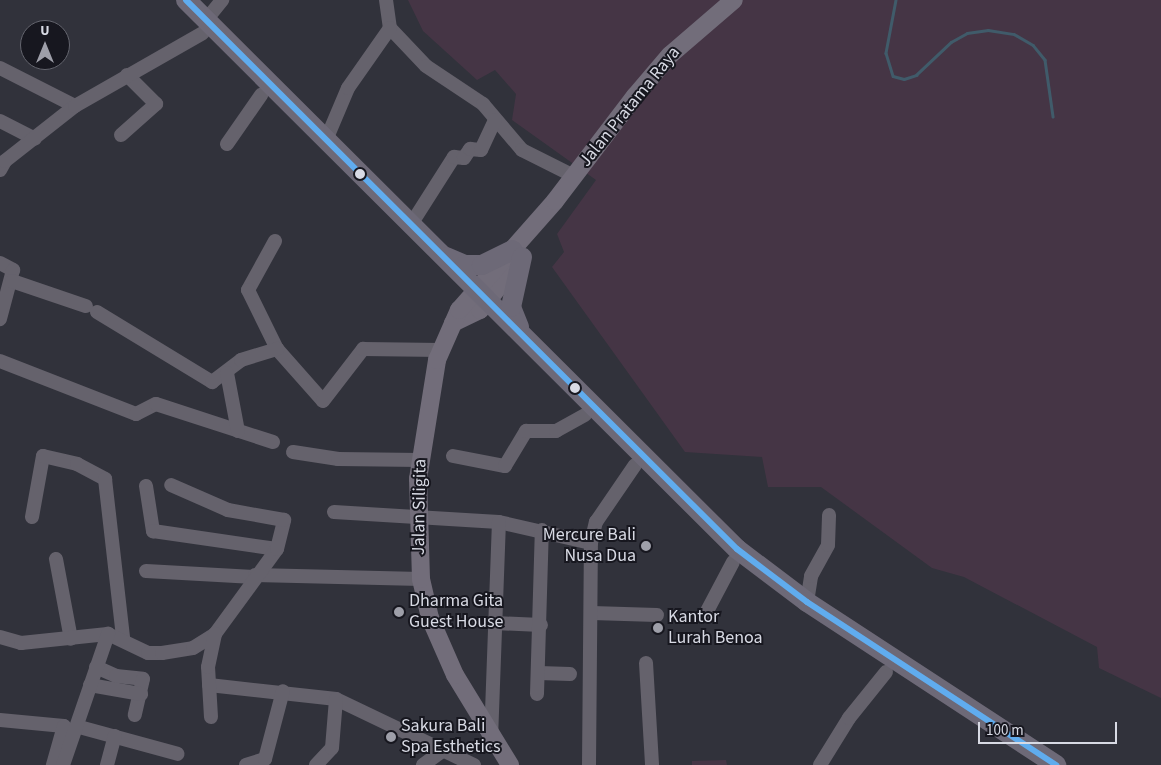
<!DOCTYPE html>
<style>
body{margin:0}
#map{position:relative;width:1161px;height:765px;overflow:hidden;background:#31323b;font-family:"Source Sans 3",sans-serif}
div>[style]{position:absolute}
.green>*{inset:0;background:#453545}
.stream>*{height:2.5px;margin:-1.25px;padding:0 1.25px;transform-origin:1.25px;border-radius:1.25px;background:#405b6a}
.minor>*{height:14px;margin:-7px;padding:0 7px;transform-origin:7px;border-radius:7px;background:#65626c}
.major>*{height:18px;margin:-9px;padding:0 9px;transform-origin:9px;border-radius:9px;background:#726d7a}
.highway>*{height:20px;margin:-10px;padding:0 10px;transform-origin:10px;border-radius:10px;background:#6d6977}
.bus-1>*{height:6px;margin:-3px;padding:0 3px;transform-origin:3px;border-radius:3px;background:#60acee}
.dots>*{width:14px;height:14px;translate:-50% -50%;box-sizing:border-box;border:2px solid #17171f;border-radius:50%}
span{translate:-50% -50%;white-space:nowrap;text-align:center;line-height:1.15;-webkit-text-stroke:4px #17171f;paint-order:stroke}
.street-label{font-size:18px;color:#d8dae4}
.poi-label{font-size:18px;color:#d8dae4}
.right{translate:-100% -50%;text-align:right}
.left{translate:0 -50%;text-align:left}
.north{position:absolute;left:20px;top:20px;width:50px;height:50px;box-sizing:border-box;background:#17171f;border:1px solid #64656e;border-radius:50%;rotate:0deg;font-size:14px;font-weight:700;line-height:20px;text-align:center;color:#d8dae4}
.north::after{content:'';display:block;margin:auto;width:18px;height:22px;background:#9e9fa9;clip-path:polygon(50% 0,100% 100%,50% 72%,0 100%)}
.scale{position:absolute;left:978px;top:722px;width:139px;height:22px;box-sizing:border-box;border:2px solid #d8dae4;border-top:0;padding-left:6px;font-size:15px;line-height:18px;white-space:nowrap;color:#d8dae4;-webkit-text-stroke:4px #17171f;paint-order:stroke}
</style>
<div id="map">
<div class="green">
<div style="clip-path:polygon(408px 0,1161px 0,1161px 698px,1099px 668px,1097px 647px,964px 577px,932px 568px,821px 487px,768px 487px,762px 457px,685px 452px,552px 267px,564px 252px,557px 234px,596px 180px,512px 120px,516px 94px,495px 70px,477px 80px,423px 31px)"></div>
<div style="clip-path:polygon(726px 760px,727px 765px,692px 765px,692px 761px)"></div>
</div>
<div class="stream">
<div style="left:896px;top:0;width:54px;rotate:100.7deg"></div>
<div style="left:886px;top:53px;width:24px;rotate:73deg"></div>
<div style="left:893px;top:76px;width:11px;rotate:15deg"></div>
<div style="left:904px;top:79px;width:13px;rotate:-18deg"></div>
<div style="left:916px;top:75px;width:48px;rotate:-43.3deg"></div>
<div style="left:951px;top:42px;width:18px;rotate:-29deg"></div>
<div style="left:967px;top:33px;width:21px;rotate:-8deg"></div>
<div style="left:988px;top:30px;width:26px;rotate:9deg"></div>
<div style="left:1014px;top:34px;width:22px;rotate:30deg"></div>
<div style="left:1033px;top:45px;width:19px;rotate:51deg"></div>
<div style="left:1045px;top:60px;width:57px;rotate:81.9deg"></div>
</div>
<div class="minor">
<div style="left:386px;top:0;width:28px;rotate:82deg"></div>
<div style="left:390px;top:28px;width:52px;rotate:46.5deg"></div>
<div style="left:426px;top:66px;width:69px;rotate:33.7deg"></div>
<div style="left:483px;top:104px;width:60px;rotate:49.7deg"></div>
<div style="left:522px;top:150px;width:58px;rotate:26.6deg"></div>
<div style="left:206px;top:20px;width:26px;rotate:-51deg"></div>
<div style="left:0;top:68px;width:84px;rotate:26.9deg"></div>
<div style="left:0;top:121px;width:39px;rotate:27deg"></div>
<div style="left:121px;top:135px;width:47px;rotate:-41.5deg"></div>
<div style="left:156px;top:104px;width:41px;rotate:-135deg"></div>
<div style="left:326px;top:140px;width:56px;rotate:-67.1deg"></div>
<div style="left:348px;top:88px;width:73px;rotate:-55deg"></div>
<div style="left:227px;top:144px;width:60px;rotate:-55.2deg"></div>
<div style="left:0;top:170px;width:10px;rotate:-61deg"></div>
<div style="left:5px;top:161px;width:89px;rotate:-38.2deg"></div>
<div style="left:75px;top:106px;width:147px;rotate:-29.7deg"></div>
<div style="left:410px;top:226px;width:82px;rotate:-57.5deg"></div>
<div style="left:454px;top:157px;width:10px;rotate:6deg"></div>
<div style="left:464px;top:158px;width:11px;rotate:-56deg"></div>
<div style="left:470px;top:149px;width:11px;rotate:5deg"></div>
<div style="left:481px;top:150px;width:33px;rotate:-65deg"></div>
<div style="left:275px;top:241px;width:56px;rotate:118.9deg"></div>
<div style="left:248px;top:290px;width:66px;rotate:63.8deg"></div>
<div style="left:277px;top:349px;width:69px;rotate:48.5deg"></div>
<div style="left:323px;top:401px;width:66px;rotate:-52.4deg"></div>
<div style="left:363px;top:349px;width:78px;rotate:0.7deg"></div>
<div style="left:0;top:263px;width:15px;rotate:28deg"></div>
<div style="left:13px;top:270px;width:51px;rotate:104.9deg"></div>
<div style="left:12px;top:281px;width:78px;rotate:18.7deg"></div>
<div style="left:97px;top:312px;width:135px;rotate:31.3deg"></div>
<div style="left:212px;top:382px;width:36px;rotate:-37deg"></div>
<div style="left:241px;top:360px;width:38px;rotate:-17deg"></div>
<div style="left:0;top:361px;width:146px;rotate:21.3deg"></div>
<div style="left:136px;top:414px;width:22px;rotate:-27deg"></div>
<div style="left:156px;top:404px;width:123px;rotate:18deg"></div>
<div style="left:227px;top:373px;width:59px;rotate:79.3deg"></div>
<div style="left:293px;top:452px;width:46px;rotate:8.8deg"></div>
<div style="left:338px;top:459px;width:82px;rotate:0.7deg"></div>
<div style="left:453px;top:456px;width:53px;rotate:10.9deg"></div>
<div style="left:505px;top:466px;width:41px;rotate:-59deg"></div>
<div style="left:526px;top:431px;width:30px"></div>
<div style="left:556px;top:431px;width:33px;rotate:-29deg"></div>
<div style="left:146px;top:486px;width:46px;rotate:81.2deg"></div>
<div style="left:153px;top:531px;width:125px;rotate:8.3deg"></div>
<div style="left:334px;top:512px;width:165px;rotate:3.5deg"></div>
<div style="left:499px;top:522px;width:94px;rotate:12.9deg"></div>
<div style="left:32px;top:517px;width:62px;rotate:-79.8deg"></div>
<div style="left:43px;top:456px;width:35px;rotate:13deg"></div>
<div style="left:77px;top:464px;width:32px;rotate:28deg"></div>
<div style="left:105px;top:479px;width:160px;rotate:83.5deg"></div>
<div style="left:56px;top:559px;width:81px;rotate:79.4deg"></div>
<div style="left:146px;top:571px;width:108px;rotate:3.2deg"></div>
<div style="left:255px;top:575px;width:166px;rotate:1.4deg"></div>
<div style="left:807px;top:602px;width:26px;rotate:-81deg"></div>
<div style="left:811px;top:576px;width:35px;rotate:-61deg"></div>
<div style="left:828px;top:545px;width:30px;rotate:-88deg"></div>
<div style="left:592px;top:613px;width:65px;rotate:1.8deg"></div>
<div style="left:705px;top:615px;width:60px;rotate:-62.2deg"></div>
<div style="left:495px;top:623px;width:46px;rotate:2.5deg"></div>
<div style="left:0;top:637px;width:22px;rotate:16deg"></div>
<div style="left:21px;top:643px;width:87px;rotate:-5.9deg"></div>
<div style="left:108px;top:634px;width:44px;rotate:25.4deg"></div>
<div style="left:148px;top:653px;width:14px"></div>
<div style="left:162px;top:653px;width:31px;rotate:-9deg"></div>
<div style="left:193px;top:648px;width:26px;rotate:-32deg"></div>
<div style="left:215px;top:634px;width:105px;rotate:-53.9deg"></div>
<div style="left:277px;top:549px;width:30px;rotate:-76deg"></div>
<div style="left:284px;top:520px;width:57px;rotate:-169.9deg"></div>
<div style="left:228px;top:510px;width:62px;rotate:-156.3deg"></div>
<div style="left:646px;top:663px;width:102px;rotate:86.6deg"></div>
<div style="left:96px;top:667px;width:22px;rotate:24deg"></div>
<div style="left:116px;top:676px;width:27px;rotate:6deg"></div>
<div style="left:143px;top:679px;width:37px;rotate:103deg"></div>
<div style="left:539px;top:673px;width:31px;rotate:2deg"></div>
<div style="left:90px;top:685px;width:52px;rotate:10deg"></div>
<div style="left:209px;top:685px;width:128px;rotate:6.3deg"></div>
<div style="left:336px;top:699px;width:153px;rotate:25.6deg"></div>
<div style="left:537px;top:694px;width:164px;rotate:-88.3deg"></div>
<div style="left:211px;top:717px;width:50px;rotate:-93.4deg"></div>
<div style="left:208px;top:667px;width:34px;rotate:-78deg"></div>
<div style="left:0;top:720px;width:64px;rotate:5.4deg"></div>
<div style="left:64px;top:726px;width:41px;rotate:105.8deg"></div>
<div style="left:83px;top:728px;width:98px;rotate:15.3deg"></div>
<div style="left:491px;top:739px;width:217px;rotate:-87.9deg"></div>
<div style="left:63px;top:765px;width:139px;rotate:-71deg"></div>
<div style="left:107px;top:765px;width:30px;rotate:-75deg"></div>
<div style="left:246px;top:765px;width:20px;rotate:-18deg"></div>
<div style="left:265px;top:759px;width:70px;rotate:-75.2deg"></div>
<div style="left:316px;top:765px;width:23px;rotate:-47deg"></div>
<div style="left:332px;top:748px;width:49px;rotate:-85.3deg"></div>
<div style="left:423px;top:765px;width:27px;rotate:-36deg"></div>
<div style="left:589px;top:765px;width:222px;rotate:-89.5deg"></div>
<div style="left:591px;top:543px;width:22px;rotate:-77deg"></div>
<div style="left:596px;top:522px;width:69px;rotate:-55.6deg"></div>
<div style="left:820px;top:765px;width:55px;rotate:-58.3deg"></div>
<div style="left:849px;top:718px;width:59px;rotate:-51.2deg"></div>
</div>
<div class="major">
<div style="left:453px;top:323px;width:30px;rotate:-26deg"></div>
<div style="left:480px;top:310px;width:67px;rotate:-51.1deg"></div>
<div style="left:510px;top:765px;width:105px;rotate:-121.4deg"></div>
<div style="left:455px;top:675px;width:62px;rotate:-113.7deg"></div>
<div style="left:430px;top:618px;width:40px;rotate:-103deg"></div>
<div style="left:421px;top:579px;width:100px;rotate:-91.7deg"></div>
<div style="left:418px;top:479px;width:121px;rotate:-80.9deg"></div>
<div style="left:437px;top:360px;width:55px;rotate:-66.3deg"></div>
<div style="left:459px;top:310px;width:145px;rotate:-48.6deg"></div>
<div style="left:555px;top:201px;width:132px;rotate:-52.7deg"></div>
<div style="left:635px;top:96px;width:54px;rotate:-49.5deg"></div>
<div style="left:670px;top:55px;width:84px;rotate:-40.7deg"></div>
</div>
<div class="highway">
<div style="left:186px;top:0;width:778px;rotate:44.9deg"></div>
<div style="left:737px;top:549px;width:88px;rotate:37.1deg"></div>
<div style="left:807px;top:602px;width:298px;rotate:33.2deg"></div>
<div style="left:446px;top:257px;width:21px;rotate:23deg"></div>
<div style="left:465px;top:265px;width:17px"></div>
<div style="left:482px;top:265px;width:34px;rotate:-26deg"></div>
<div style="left:519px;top:327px;width:22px;rotate:-112deg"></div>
<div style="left:511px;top:307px;width:51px;rotate:-77.6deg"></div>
</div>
<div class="bus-1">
<div style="left:186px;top:0;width:778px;rotate:44.9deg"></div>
<div style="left:737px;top:549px;width:88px;rotate:37.1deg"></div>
<div style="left:807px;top:602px;width:298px;rotate:33.2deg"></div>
</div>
<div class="dots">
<div style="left:360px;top:174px;background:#d8dae4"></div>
<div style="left:575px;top:388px;background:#d8dae4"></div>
<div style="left:646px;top:546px;background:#9e9fa9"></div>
<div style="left:399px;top:612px;background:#9e9fa9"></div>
<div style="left:658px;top:628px;background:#9e9fa9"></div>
<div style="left:391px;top:737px;background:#9e9fa9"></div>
</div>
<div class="street-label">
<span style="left:630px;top:107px;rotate:-51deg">Jalan Pratama Raya</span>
<span style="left:420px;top:507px;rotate:-89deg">Jalan Siligita</span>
</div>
<div class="poi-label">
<span class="right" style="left:636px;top:546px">Mercure Bali<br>Nusa Dua</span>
<span class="left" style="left:409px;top:612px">Dharma Gita<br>Guest House</span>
<span class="left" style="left:668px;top:628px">Kantor<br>Lurah Benoa</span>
<span class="left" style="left:401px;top:737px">Sakura Bali<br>Spa Esthetics</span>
</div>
<div class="north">U</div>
<div class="scale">100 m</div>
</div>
